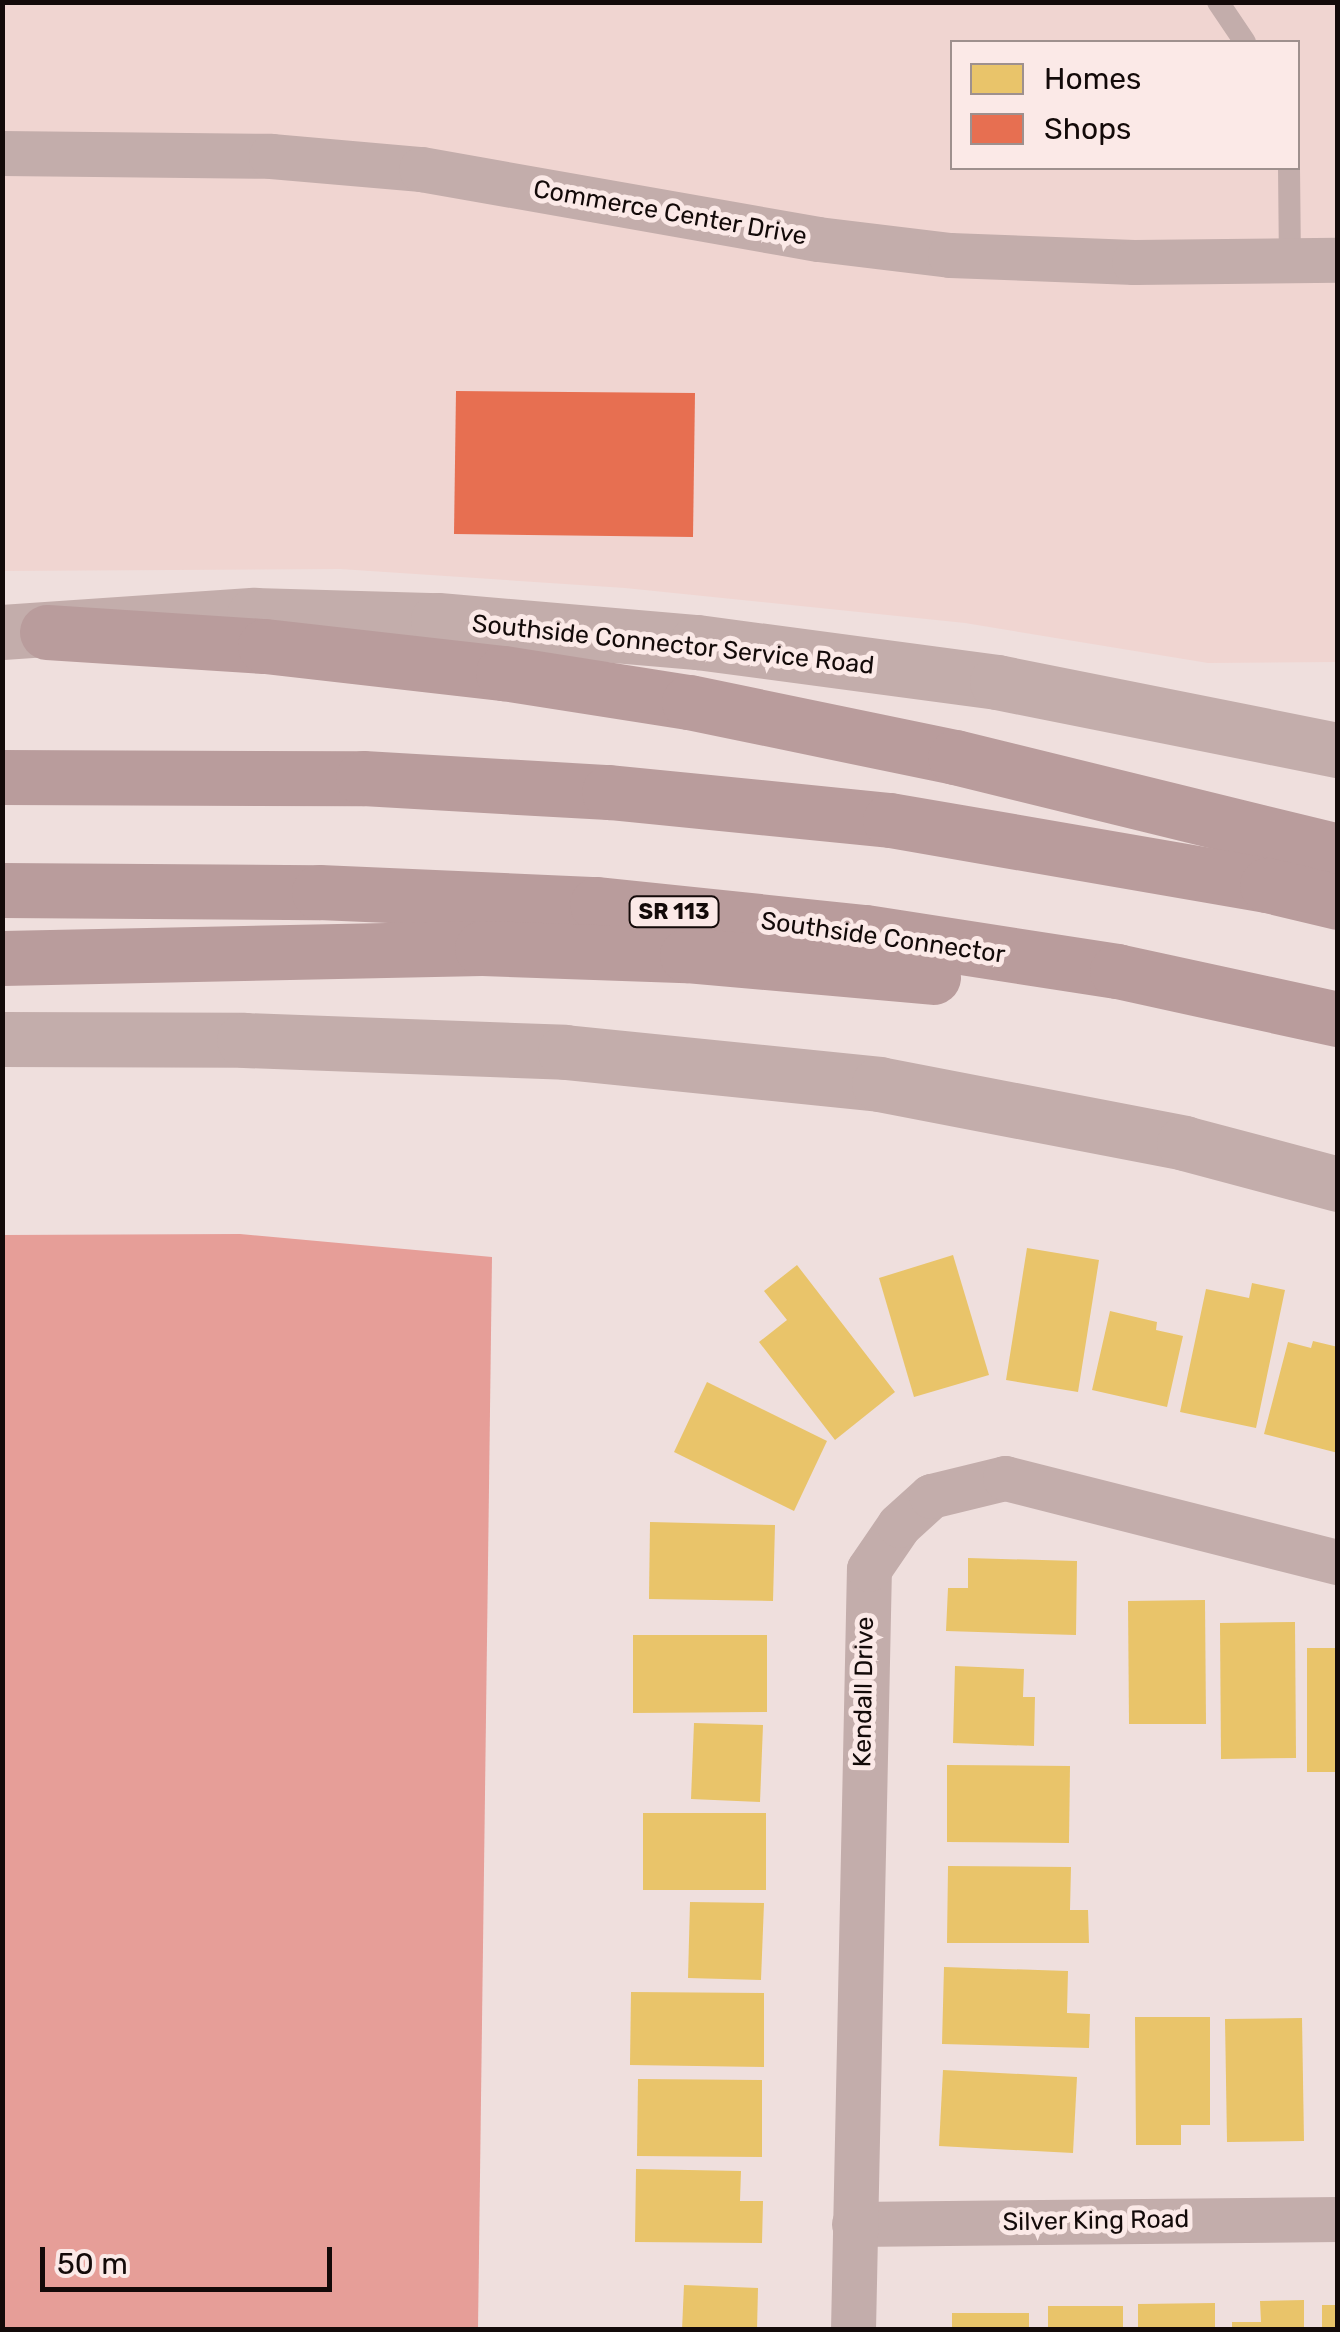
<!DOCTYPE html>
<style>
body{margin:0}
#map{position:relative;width:1340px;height:2332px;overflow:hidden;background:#efdfdd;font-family:Rubik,sans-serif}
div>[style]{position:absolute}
.built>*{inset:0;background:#f0d5d1}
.water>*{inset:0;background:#e69e98}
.homes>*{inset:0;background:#e9c46a}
.shops>*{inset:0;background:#e76f51}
.service>*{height:22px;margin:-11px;padding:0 11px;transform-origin:11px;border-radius:11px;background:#c3adab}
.minor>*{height:45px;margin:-22.5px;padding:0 22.5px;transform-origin:22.5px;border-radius:22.5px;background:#c3adab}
.tertiary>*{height:55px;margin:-27.5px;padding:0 27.5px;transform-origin:27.5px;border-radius:27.5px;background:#c3adab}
.motorway>*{height:55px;margin:-27.5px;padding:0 27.5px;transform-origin:27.5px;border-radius:27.5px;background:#b99c9c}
span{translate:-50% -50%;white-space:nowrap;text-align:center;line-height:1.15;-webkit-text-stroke:10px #fbe9e7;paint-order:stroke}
.shield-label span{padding:2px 8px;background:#fbe9e7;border:2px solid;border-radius:8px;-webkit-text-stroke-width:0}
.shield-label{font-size:22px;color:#130a09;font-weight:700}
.street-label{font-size:25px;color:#130a09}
.frame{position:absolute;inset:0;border:5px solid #130a09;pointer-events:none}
.legend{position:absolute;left:950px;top:40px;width:350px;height:130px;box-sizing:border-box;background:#fbe9e7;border:2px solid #9e908e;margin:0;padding:12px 18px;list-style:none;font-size:30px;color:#130a09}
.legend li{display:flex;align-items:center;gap:20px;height:50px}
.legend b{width:50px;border:2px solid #9e908e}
.scale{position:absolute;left:40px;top:2247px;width:292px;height:45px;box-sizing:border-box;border:5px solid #130a09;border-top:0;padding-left:12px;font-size:30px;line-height:35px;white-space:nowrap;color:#130a09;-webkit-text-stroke:8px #fbe9e7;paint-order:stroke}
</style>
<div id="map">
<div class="built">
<div style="clip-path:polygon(evenodd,2px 3px,1337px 3px,1337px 662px,1208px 663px,965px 623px,625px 588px,340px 569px,3px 571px,2px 3px,952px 42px,1298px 42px,1298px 168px,952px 168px,952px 42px)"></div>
</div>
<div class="water">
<div style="clip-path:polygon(240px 1234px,492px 1257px,478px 2329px,3px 2329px,3px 1235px)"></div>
</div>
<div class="homes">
<div style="clip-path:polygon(1027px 1248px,1099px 1260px,1078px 1392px,1006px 1380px)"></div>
<div style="clip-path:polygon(953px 1255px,989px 1375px,914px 1397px,879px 1278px)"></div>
<div style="clip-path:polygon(797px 1265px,895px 1392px,835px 1440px,759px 1342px,787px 1320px,764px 1291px)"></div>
<div style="clip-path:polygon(1252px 1283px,1285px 1290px,1256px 1428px,1180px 1412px,1206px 1289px,1249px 1298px)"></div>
<div style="clip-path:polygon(1110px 1311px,1157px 1322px,1156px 1330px,1183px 1336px,1167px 1407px,1092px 1390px)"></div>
<div style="clip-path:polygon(1313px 1341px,1338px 1347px,1338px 1453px,1264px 1434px,1288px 1342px,1311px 1348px)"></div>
<div style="clip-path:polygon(707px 1382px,827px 1441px,794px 1511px,674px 1452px)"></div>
<div style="clip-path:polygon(650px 1522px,775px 1525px,773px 1601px,649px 1599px)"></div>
<div style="clip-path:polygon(968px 1558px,1077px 1561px,1076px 1635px,946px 1631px,948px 1588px,968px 1588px)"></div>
<div style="clip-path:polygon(1205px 1600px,1206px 1724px,1129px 1724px,1128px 1601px)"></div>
<div style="clip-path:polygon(1295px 1622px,1296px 1758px,1221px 1759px,1220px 1623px)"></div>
<div style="clip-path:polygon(633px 1635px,767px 1635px,767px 1712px,633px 1713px)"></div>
<div style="clip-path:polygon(1307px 1648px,1338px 1648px,1338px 1772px,1307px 1772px)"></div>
<div style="clip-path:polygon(955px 1666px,1024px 1669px,1023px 1697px,1035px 1697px,1034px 1746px,953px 1743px)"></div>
<div style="clip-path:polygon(694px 1723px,763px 1725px,760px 1802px,691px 1799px)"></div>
<div style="clip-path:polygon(947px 1765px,1070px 1766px,1069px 1843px,947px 1842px)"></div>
<div style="clip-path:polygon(643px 1813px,766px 1813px,766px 1890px,643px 1890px)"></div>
<div style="clip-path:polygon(948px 1866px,1071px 1867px,1070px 1910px,1088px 1910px,1089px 1943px,947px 1943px)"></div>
<div style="clip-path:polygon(690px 1902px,764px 1903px,761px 1980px,688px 1978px)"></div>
<div style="clip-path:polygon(944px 1967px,1068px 1971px,1067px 2013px,1090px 2014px,1089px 2048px,942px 2044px)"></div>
<div style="clip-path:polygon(631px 1992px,764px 1993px,764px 2067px,630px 2065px)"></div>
<div style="clip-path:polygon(1135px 2017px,1210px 2017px,1210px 2125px,1181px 2125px,1181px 2145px,1136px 2145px)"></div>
<div style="clip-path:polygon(1302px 2018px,1304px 2141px,1227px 2142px,1225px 2019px)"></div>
<div style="clip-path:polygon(943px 2070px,1077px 2077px,1073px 2153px,939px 2146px)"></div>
<div style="clip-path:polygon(638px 2079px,762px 2080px,762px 2157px,637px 2156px)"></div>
<div style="clip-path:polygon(636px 2169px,741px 2171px,740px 2201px,763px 2201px,762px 2243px,635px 2242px)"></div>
<div style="clip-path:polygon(684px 2285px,758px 2288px,757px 2330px,682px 2330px)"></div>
<div style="clip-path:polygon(1304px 2300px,1304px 2330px,1232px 2330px,1232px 2322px,1261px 2322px,1260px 2301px)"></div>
<div style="clip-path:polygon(1215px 2303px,1215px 2330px,1138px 2330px,1138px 2304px)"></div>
<div style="clip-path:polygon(1322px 2305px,1338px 2305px,1338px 2330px,1322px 2330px)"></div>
<div style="clip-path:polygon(1048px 2306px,1123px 2306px,1123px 2330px,1048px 2330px)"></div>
<div style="clip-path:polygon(952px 2313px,1029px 2313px,1029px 2330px,952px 2330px)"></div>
</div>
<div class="shops">
<div style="clip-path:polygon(456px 391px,695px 393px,693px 537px,454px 534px)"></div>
</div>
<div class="service">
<div style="left:1218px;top:2px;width:48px;rotate:56deg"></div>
<div style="left:1289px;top:168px;width:92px;rotate:89.4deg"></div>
</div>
<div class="minor">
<div style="left:2px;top:153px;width:269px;rotate:0.6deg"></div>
<div style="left:271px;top:156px;width:151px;rotate:5deg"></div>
<div style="left:421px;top:169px;width:403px;rotate:10deg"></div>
<div style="left:818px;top:239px;width:133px;rotate:6.9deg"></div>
<div style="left:950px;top:255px;width:184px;rotate:2.2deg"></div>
<div style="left:1134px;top:262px;width:204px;rotate:-0.6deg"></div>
<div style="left:854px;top:2224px;width:484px;rotate:-0.6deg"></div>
<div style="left:853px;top:2330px;width:761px;rotate:-88.8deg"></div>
<div style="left:869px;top:1569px;width:53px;rotate:-55.7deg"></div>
<div style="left:899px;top:1525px;width:43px;rotate:-42.2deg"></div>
<div style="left:931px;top:1496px;width:76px;rotate:-13.7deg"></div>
<div style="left:1005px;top:1478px;width:343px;rotate:14.2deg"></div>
</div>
<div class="tertiary">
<div style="left:2px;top:632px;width:253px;rotate:-3.9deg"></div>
<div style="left:254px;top:615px;width:184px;rotate:1.6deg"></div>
<div style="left:438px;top:620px;width:260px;rotate:4.9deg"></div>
<div style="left:697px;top:642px;width:303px;rotate:7.6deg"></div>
<div style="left:997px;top:682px;width:348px;rotate:11.3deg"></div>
<div style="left:2px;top:1039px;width:242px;rotate:0.2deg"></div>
<div style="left:244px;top:1040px;width:321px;rotate:2.1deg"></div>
<div style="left:565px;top:1052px;width:316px;rotate:5.8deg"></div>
<div style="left:879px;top:1084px;width:311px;rotate:10.9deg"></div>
<div style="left:1184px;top:1143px;width:159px;rotate:14.9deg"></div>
</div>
<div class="motorway">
<div style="left:47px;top:632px;width:218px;rotate:3.7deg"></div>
<div style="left:265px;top:646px;width:240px;rotate:6.5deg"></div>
<div style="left:503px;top:673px;width:188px;rotate:8.9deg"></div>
<div style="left:689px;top:702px;width:272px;rotate:11.7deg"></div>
<div style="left:955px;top:757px;width:394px;rotate:13.8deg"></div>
<div style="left:2px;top:777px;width:361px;rotate:0.2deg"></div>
<div style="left:363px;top:778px;width:246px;rotate:3.3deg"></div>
<div style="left:609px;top:792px;width:282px;rotate:5.7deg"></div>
<div style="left:890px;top:820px;width:383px;rotate:9.8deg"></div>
<div style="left:1267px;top:885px;width:73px;rotate:13.5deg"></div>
<div style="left:2px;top:890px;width:317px;rotate:0.4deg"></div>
<div style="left:319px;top:892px;width:278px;rotate:2.5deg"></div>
<div style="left:597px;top:904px;width:269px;rotate:6deg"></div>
<div style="left:865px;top:932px;width:255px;rotate:8.8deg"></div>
<div style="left:1117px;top:971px;width:226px;rotate:12.3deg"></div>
<div style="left:2px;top:958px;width:480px;rotate:-1.2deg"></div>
<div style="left:482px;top:948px;width:205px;rotate:2deg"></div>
<div style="left:687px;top:955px;width:247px;rotate:5.1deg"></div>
</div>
<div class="shield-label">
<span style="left:674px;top:912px">SR 113</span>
</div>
<div class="street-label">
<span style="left:670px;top:213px;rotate:10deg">Commerce Center Drive</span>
<span style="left:673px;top:645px;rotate:6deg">Southside Connector Service Road</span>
<span style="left:883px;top:938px;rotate:8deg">Southside Connector</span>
<span style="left:864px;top:1692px;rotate:-89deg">Kendall Drive</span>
<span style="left:1096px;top:2221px;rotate:-1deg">Silver King Road</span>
</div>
<div class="frame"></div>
<ul class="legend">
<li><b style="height:28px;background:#e9c46a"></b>Homes</li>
<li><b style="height:28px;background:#e76f51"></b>Shops</li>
</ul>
<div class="scale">50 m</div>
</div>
